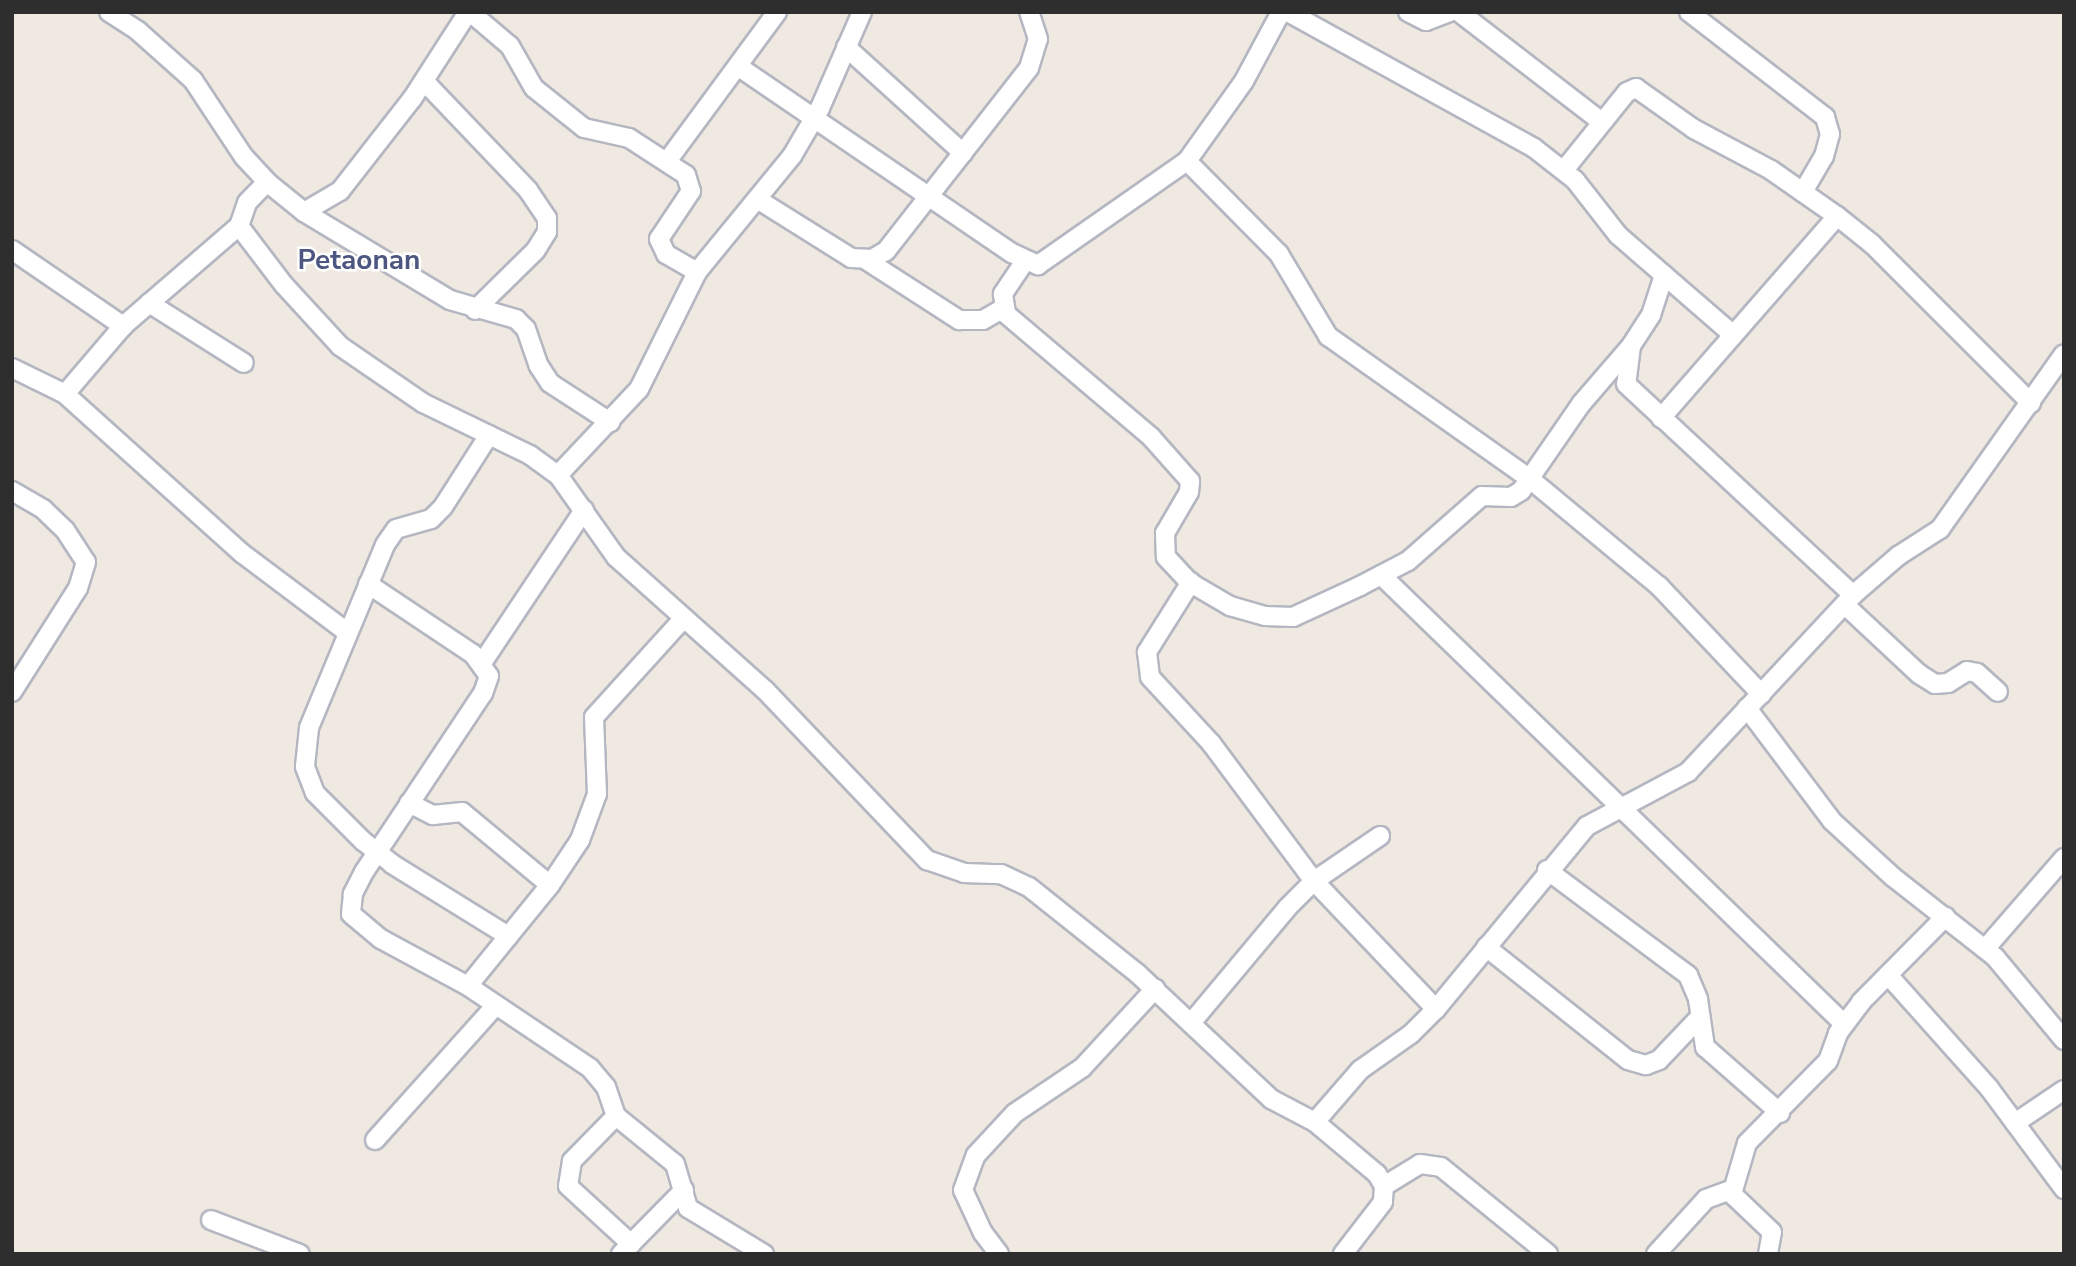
<!DOCTYPE html>
<style>
body{margin:0}
#map{position:relative;width:2076px;height:1266px;overflow:hidden;background:#efe9e1;font-family:"Nunito Sans",sans-serif}
div>[style]{position:absolute}
.roads{filter:drop-shadow(2px 0 #b4b7c1) drop-shadow(-2px 0 #b4b7c1) drop-shadow(0 2px #b4b7c1) drop-shadow(0 -2px #b4b7c1)}
.street>*{height:18px;margin:-9px;padding:0 9px;transform-origin:9px;border-radius:9px;background:#fff}
span{translate:-50% -50%;white-space:nowrap;text-align:center;line-height:1.15;-webkit-text-stroke:5px #fff;paint-order:stroke}
.quarter-label{font-size:28px;color:#4d5680;font-weight:700}
.frame{position:absolute;inset:0;border:14px solid #2e2e2e;pointer-events:none}
</style>
<div id="map">
<div class="roads">
<div class="street">
<div style="left:109px;top:12px;width:35px;rotate:33deg"></div>
<div style="left:138px;top:31px;width:74px;rotate:41.7deg"></div>
<div style="left:193px;top:80px;width:92px;rotate:56.5deg"></div>
<div style="left:244px;top:157px;width:34px;rotate:47deg"></div>
<div style="left:267px;top:182px;width:29px;rotate:134deg"></div>
<div style="left:247px;top:203px;width:24px;rotate:109deg"></div>
<div style="left:239px;top:226px;width:74px;rotate:52.7deg"></div>
<div style="left:284px;top:285px;width:83px;rotate:47.4deg"></div>
<div style="left:340px;top:346px;width:101px;rotate:34.5deg"></div>
<div style="left:423px;top:403px;width:119px;rotate:25.9deg"></div>
<div style="left:530px;top:455px;width:34px;rotate:36deg"></div>
<div style="left:558px;top:475px;width:100px;rotate:54.7deg"></div>
<div style="left:616px;top:557px;width:200px;rotate:41.8deg"></div>
<div style="left:765px;top:690px;width:235px;rotate:46.4deg"></div>
<div style="left:927px;top:860px;width:39px;rotate:19deg"></div>
<div style="left:964px;top:873px;width:37px;rotate:2deg"></div>
<div style="left:1001px;top:874px;width:31px;rotate:25deg"></div>
<div style="left:1029px;top:887px;width:139px;rotate:38.6deg"></div>
<div style="left:1138px;top:974px;width:183px;rotate:43.2deg"></div>
<div style="left:1271px;top:1099px;width:50px;rotate:27.6deg"></div>
<div style="left:1315px;top:1122px;width:69px;rotate:-49.1deg"></div>
<div style="left:1360px;top:1070px;width:62px;rotate:-35.2deg"></div>
<div style="left:1411px;top:1034px;width:35px;rotate:-45deg"></div>
<div style="left:1436px;top:1009px;width:237px;rotate:-50.5deg"></div>
<div style="left:1587px;top:826px;width:115px;rotate:-28.1deg"></div>
<div style="left:1688px;top:772px;width:242px;rotate:-47deg"></div>
<div style="left:1853px;top:595px;width:60px;rotate:-40.9deg"></div>
<div style="left:1898px;top:556px;width:50px;rotate:-32.7deg"></div>
<div style="left:1940px;top:529px;width:214px;rotate:-54.7deg"></div>
<div style="left:470px;top:12px;width:52px;rotate:40.4deg"></div>
<div style="left:510px;top:46px;width:48px;rotate:60.3deg"></div>
<div style="left:534px;top:88px;width:64px;rotate:38.7deg"></div>
<div style="left:584px;top:128px;width:46px;rotate:12.5deg"></div>
<div style="left:629px;top:138px;width:68px;rotate:33deg"></div>
<div style="left:686px;top:175px;width:17px;rotate:73deg"></div>
<div style="left:691px;top:191px;width:58px;rotate:123.7deg"></div>
<div style="left:659px;top:239px;width:17px;rotate:65deg"></div>
<div style="left:666px;top:254px;width:36px;rotate:30deg"></div>
<div style="left:1288px;top:12px;width:281px;rotate:28.9deg"></div>
<div style="left:1534px;top:148px;width:52px;rotate:38deg"></div>
<div style="left:1575px;top:180px;width:70px;rotate:52deg"></div>
<div style="left:1618px;top:235px;width:61px;rotate:41deg"></div>
<div style="left:1664px;top:275px;width:42px;rotate:108deg"></div>
<div style="left:1651px;top:315px;width:37px;rotate:123deg"></div>
<div style="left:1631px;top:346px;width:38px;rotate:97deg"></div>
<div style="left:1626px;top:384px;width:310px;rotate:42.9deg"></div>
<div style="left:1408px;top:12px;width:20px;rotate:27deg"></div>
<div style="left:1426px;top:21px;width:25px;rotate:-21deg"></div>
<div style="left:1459px;top:12px;width:180px;rotate:37.6deg"></div>
<div style="left:1689px;top:12px;width:172px;rotate:37.7deg"></div>
<div style="left:1825px;top:117px;width:18px;rotate:74deg"></div>
<div style="left:1830px;top:134px;width:23px;rotate:105deg"></div>
<div style="left:1824px;top:156px;width:42px;rotate:120.3deg"></div>
<div style="left:846px;top:47px;width:158px;rotate:42.2deg"></div>
<div style="left:739px;top:67px;width:330px;rotate:34.3deg"></div>
<div style="left:1012px;top:253px;width:29px;rotate:25deg"></div>
<div style="left:1038px;top:265px;width:182px;rotate:-34.9deg"></div>
<div style="left:1187px;top:161px;width:98px;rotate:-54.5deg"></div>
<div style="left:1244px;top:81px;width:78px;rotate:-61.8deg"></div>
<div style="left:424px;top:81px;width:151px;rotate:46.3deg"></div>
<div style="left:528px;top:190px;width:34px;rotate:56deg"></div>
<div style="left:547px;top:218px;width:14px;rotate:90deg"></div>
<div style="left:547px;top:232px;width:22px;rotate:122deg"></div>
<div style="left:535px;top:251px;width:84px;rotate:135.5deg"></div>
<div style="left:668px;top:160px;width:184px;rotate:-53.6deg"></div>
<div style="left:1187px;top:161px;width:131px;rotate:45.3deg"></div>
<div style="left:1279px;top:254px;width:96px;rotate:59.1deg"></div>
<div style="left:1328px;top:336px;width:247px;rotate:35.3deg"></div>
<div style="left:1530px;top:479px;width:168px;rotate:39.7deg"></div>
<div style="left:1659px;top:586px;width:149px;rotate:46.6deg"></div>
<div style="left:1564px;top:170px;width:100px;rotate:-51.1deg"></div>
<div style="left:1627px;top:92px;width:10px;rotate:-24deg"></div>
<div style="left:1636px;top:88px;width:71px;rotate:35.3deg"></div>
<div style="left:1694px;top:129px;width:87px;rotate:28deg"></div>
<div style="left:1771px;top:170px;width:80px;rotate:34.9deg"></div>
<div style="left:267px;top:182px;width:48px;rotate:39deg"></div>
<div style="left:304px;top:212px;width:42px;rotate:-30.3deg"></div>
<div style="left:340px;top:191px;width:117px;rotate:-52deg"></div>
<div style="left:412px;top:99px;width:103px;rotate:-57.2deg"></div>
<div style="left:757px;top:199px;width:111px;rotate:32.1deg"></div>
<div style="left:851px;top:258px;width:21px;rotate:3deg"></div>
<div style="left:872px;top:259px;width:16px;rotate:-30deg"></div>
<div style="left:886px;top:251px;width:232px;rotate:-52deg"></div>
<div style="left:1029px;top:68px;width:30px;rotate:-73deg"></div>
<div style="left:1038px;top:39px;width:28px;rotate:-108deg"></div>
<div style="left:304px;top:212px;width:170px;rotate:31.1deg"></div>
<div style="left:450px;top:300px;width:69px;rotate:16.1deg"></div>
<div style="left:516px;top:319px;width:14px;rotate:45deg"></div>
<div style="left:526px;top:329px;width:39px;rotate:71deg"></div>
<div style="left:539px;top:366px;width:20px;rotate:57deg"></div>
<div style="left:550px;top:383px;width:72px;rotate:33deg"></div>
<div style="left:12px;top:250px;width:135px;rotate:34.4deg"></div>
<div style="left:866px;top:260px;width:111px;rotate:32.8deg"></div>
<div style="left:959px;top:320px;width:24px"></div>
<div style="left:983px;top:320px;width:22px;rotate:-30deg"></div>
<div style="left:1025px;top:261px;width:40px;rotate:124deg"></div>
<div style="left:1003px;top:294px;width:20px;rotate:81deg"></div>
<div style="left:1006px;top:314px;width:190px;rotate:40.3deg"></div>
<div style="left:1151px;top:437px;width:59px;rotate:48.4deg"></div>
<div style="left:1190px;top:481px;width:11px;rotate:95deg"></div>
<div style="left:1189px;top:492px;width:48px;rotate:120.3deg"></div>
<div style="left:1165px;top:533px;width:24px;rotate:88deg"></div>
<div style="left:1166px;top:557px;width:34px;rotate:47deg"></div>
<div style="left:1189px;top:582px;width:48px;rotate:30.3deg"></div>
<div style="left:1230px;top:606px;width:36px;rotate:16deg"></div>
<div style="left:1265px;top:616px;width:28px;rotate:2deg"></div>
<div style="left:1293px;top:617px;width:74px;rotate:-24.8deg"></div>
<div style="left:1360px;top:586px;width:54px;rotate:-27.5deg"></div>
<div style="left:1408px;top:561px;width:98px;rotate:-41.3deg"></div>
<div style="left:1482px;top:496px;width:29px;rotate:2deg"></div>
<div style="left:1511px;top:497px;width:12px;rotate:-31deg"></div>
<div style="left:1521px;top:491px;width:106px;rotate:-55.4deg"></div>
<div style="left:1581px;top:404px;width:77px;rotate:-49.2deg"></div>
<div style="left:1664px;top:275px;width:90px;rotate:40.9deg"></div>
<div style="left:149px;top:303px;width:112px;rotate:32.3deg"></div>
<div style="left:12px;top:368px;width:59px;rotate:26.1deg"></div>
<div style="left:65px;top:394px;width:239px;rotate:42deg"></div>
<div style="left:243px;top:554px;width:130px;rotate:36.9deg"></div>
<div style="left:65px;top:394px;width:89px;rotate:-49.5deg"></div>
<div style="left:123px;top:326px;width:153px;rotate:-40.8deg"></div>
<div style="left:1661px;top:418px;width:268px;rotate:-48.9deg"></div>
<div style="left:1837px;top:216px;width:45px;rotate:38.7deg"></div>
<div style="left:1872px;top:244px;width:225px;rotate:45deg"></div>
<div style="left:489px;top:435px;width:85px;rotate:122.6deg"></div>
<div style="left:443px;top:507px;width:17px;rotate:135deg"></div>
<div style="left:431px;top:519px;width:36px;rotate:164deg"></div>
<div style="left:396px;top:529px;width:19px;rotate:125deg"></div>
<div style="left:385px;top:545px;width:198px;rotate:112.6deg"></div>
<div style="left:309px;top:728px;width:39px;rotate:96deg"></div>
<div style="left:305px;top:767px;width:28px;rotate:69deg"></div>
<div style="left:315px;top:793px;width:68px;rotate:45deg"></div>
<div style="left:363px;top:841px;width:37px;rotate:38deg"></div>
<div style="left:392px;top:864px;width:137px;rotate:31.8deg"></div>
<div style="left:558px;top:475px;width:118px;rotate:-46.7deg"></div>
<div style="left:639px;top:389px;width:131px;rotate:-63.6deg"></div>
<div style="left:697px;top:272px;width:150px;rotate:-50.7deg"></div>
<div style="left:792px;top:156px;width:56px;rotate:-59.7deg"></div>
<div style="left:820px;top:108px;width:105px;rotate:-66.4deg"></div>
<div style="left:12px;top:491px;width:36px;rotate:30deg"></div>
<div style="left:43px;top:509px;width:30px;rotate:44deg"></div>
<div style="left:65px;top:530px;width:38px;rotate:57deg"></div>
<div style="left:86px;top:562px;width:27px;rotate:107deg"></div>
<div style="left:78px;top:588px;width:123px;rotate:122.4deg"></div>
<div style="left:1381px;top:575px;width:644px;rotate:44.12deg"></div>
<div style="left:1191px;top:582px;width:83px;rotate:122.2deg"></div>
<div style="left:1147px;top:652px;width:25px;rotate:83deg"></div>
<div style="left:1150px;top:677px;width:90px;rotate:47.3deg"></div>
<div style="left:1211px;top:743px;width:172px;rotate:53.3deg"></div>
<div style="left:1314px;top:881px;width:177px;rotate:46.4deg"></div>
<div style="left:368px;top:584px;width:126px;rotate:33.7deg"></div>
<div style="left:473px;top:654px;width:27px;rotate:54deg"></div>
<div style="left:489px;top:676px;width:18px;rotate:109deg"></div>
<div style="left:483px;top:693px;width:215px;rotate:123.6deg"></div>
<div style="left:364px;top:872px;width:25px;rotate:117deg"></div>
<div style="left:353px;top:894px;width:20px;rotate:96deg"></div>
<div style="left:351px;top:914px;width:39px;rotate:40deg"></div>
<div style="left:381px;top:939px;width:99px;rotate:28.4deg"></div>
<div style="left:1845px;top:605px;width:101px;rotate:43deg"></div>
<div style="left:1919px;top:674px;width:19px;rotate:32deg"></div>
<div style="left:1935px;top:684px;width:13px;rotate:-4deg"></div>
<div style="left:1948px;top:683px;width:22px;rotate:-32deg"></div>
<div style="left:1967px;top:671px;width:10px;rotate:11deg"></div>
<div style="left:1977px;top:673px;width:28px;rotate:42deg"></div>
<div style="left:683px;top:619px;width:132px;rotate:132.2deg"></div>
<div style="left:594px;top:717px;width:77px;rotate:87.8deg"></div>
<div style="left:597px;top:794px;width:49px;rotate:110.3deg"></div>
<div style="left:580px;top:840px;width:54px;rotate:123.7deg"></div>
<div style="left:550px;top:885px;width:130px;rotate:129.1deg"></div>
<div style="left:468px;top:986px;width:147px;rotate:33.9deg"></div>
<div style="left:590px;top:1068px;width:25px;rotate:50deg"></div>
<div style="left:606px;top:1087px;width:31px;rotate:71deg"></div>
<div style="left:616px;top:1116px;width:76px;rotate:39.1deg"></div>
<div style="left:675px;top:1164px;width:46px;rotate:73.5deg"></div>
<div style="left:688px;top:1208px;width:89px;rotate:31.2deg"></div>
<div style="left:482px;top:663px;width:184px;rotate:-56.3deg"></div>
<div style="left:1747px;top:708px;width:141px;rotate:53deg"></div>
<div style="left:1832px;top:821px;width:83px;rotate:42.6deg"></div>
<div style="left:1893px;top:877px;width:130px;rotate:38.1deg"></div>
<div style="left:1995px;top:957px;width:108px;rotate:50.3deg"></div>
<div style="left:409px;top:803px;width:27px;rotate:27deg"></div>
<div style="left:433px;top:815px;width:29px;rotate:-6deg"></div>
<div style="left:462px;top:812px;width:114px;rotate:39.7deg"></div>
<div style="left:1547px;top:870px;width:176px;rotate:36.7deg"></div>
<div style="left:1688px;top:975px;width:26px;rotate:67deg"></div>
<div style="left:1698px;top:999px;width:49px;rotate:81.7deg"></div>
<div style="left:1705px;top:1047px;width:100px;rotate:41.3deg"></div>
<div style="left:1486px;top:947px;width:181px;rotate:38.5deg"></div>
<div style="left:1628px;top:1060px;width:19px;rotate:16deg"></div>
<div style="left:1646px;top:1065px;width:14px;rotate:-21deg"></div>
<div style="left:1659px;top:1060px;width:58px;rotate:-46.4deg"></div>
<div style="left:1985px;top:949px;width:121px;rotate:-49deg"></div>
<div style="left:1888px;top:975px;width:152px;rotate:48.2deg"></div>
<div style="left:1989px;top:1088px;width:126px;rotate:53.4deg"></div>
<div style="left:1191px;top:1023px;width:150px;rotate:-50.1deg"></div>
<div style="left:1287px;top:908px;width:38px;rotate:-45deg"></div>
<div style="left:1314px;top:881px;width:80px;rotate:-34.3deg"></div>
<div style="left:616px;top:1116px;width:63px;rotate:134.4deg"></div>
<div style="left:572px;top:1161px;width:25px;rotate:99deg"></div>
<div style="left:568px;top:1186px;width:86px;rotate:42.6deg"></div>
<div style="left:1315px;top:1122px;width:81px;rotate:40deg"></div>
<div style="left:1377px;top:1174px;width:14px;rotate:60deg"></div>
<div style="left:1384px;top:1186px;width:16px;rotate:94deg"></div>
<div style="left:1383px;top:1202px;width:66px;rotate:127.6deg"></div>
<div style="left:2015px;top:1123px;width:59px;rotate:-34deg"></div>
<div style="left:375px;top:1140px;width:181px;rotate:-48.1deg"></div>
<div style="left:1384px;top:1186px;width:42px;rotate:-31.4deg"></div>
<div style="left:1420px;top:1164px;width:21px;rotate:8deg"></div>
<div style="left:1441px;top:1167px;width:138px;rotate:39.1deg"></div>
<div style="left:211px;top:1220px;width:95px;rotate:20.9deg"></div>
<div style="left:621px;top:1254px;width:90px;rotate:-45.5deg"></div>
<div style="left:999px;top:1254px;width:26px;rotate:-127deg"></div>
<div style="left:983px;top:1233px;width:47px;rotate:-114.9deg"></div>
<div style="left:963px;top:1190px;width:37px;rotate:-70deg"></div>
<div style="left:976px;top:1155px;width:57px;rotate:-47.1deg"></div>
<div style="left:1015px;top:1113px;width:81px;rotate:-33.9deg"></div>
<div style="left:1082px;top:1068px;width:108px;rotate:-47.3deg"></div>
<div style="left:1656px;top:1254px;width:74px;rotate:-47.7deg"></div>
<div style="left:1706px;top:1199px;width:29px;rotate:-20deg"></div>
<div style="left:1768px;top:1254px;width:22px;rotate:-80deg"></div>
<div style="left:1772px;top:1232px;width:55px;rotate:-136.5deg"></div>
<div style="left:1732px;top:1194px;width:53px;rotate:-73.6deg"></div>
<div style="left:1747px;top:1143px;width:115px;rotate:-45.4deg"></div>
<div style="left:1828px;top:1061px;width:30px;rotate:-70deg"></div>
<div style="left:1838px;top:1033px;width:39px;rotate:-53deg"></div>
<div style="left:1861px;top:1002px;width:120px;rotate:-45.3deg"></div>
</div>
</div>
<div class="quarter-label">
<span style="left:359px;top:260px">Petaonan</span>
</div>
<div class="frame"></div>
</div>
